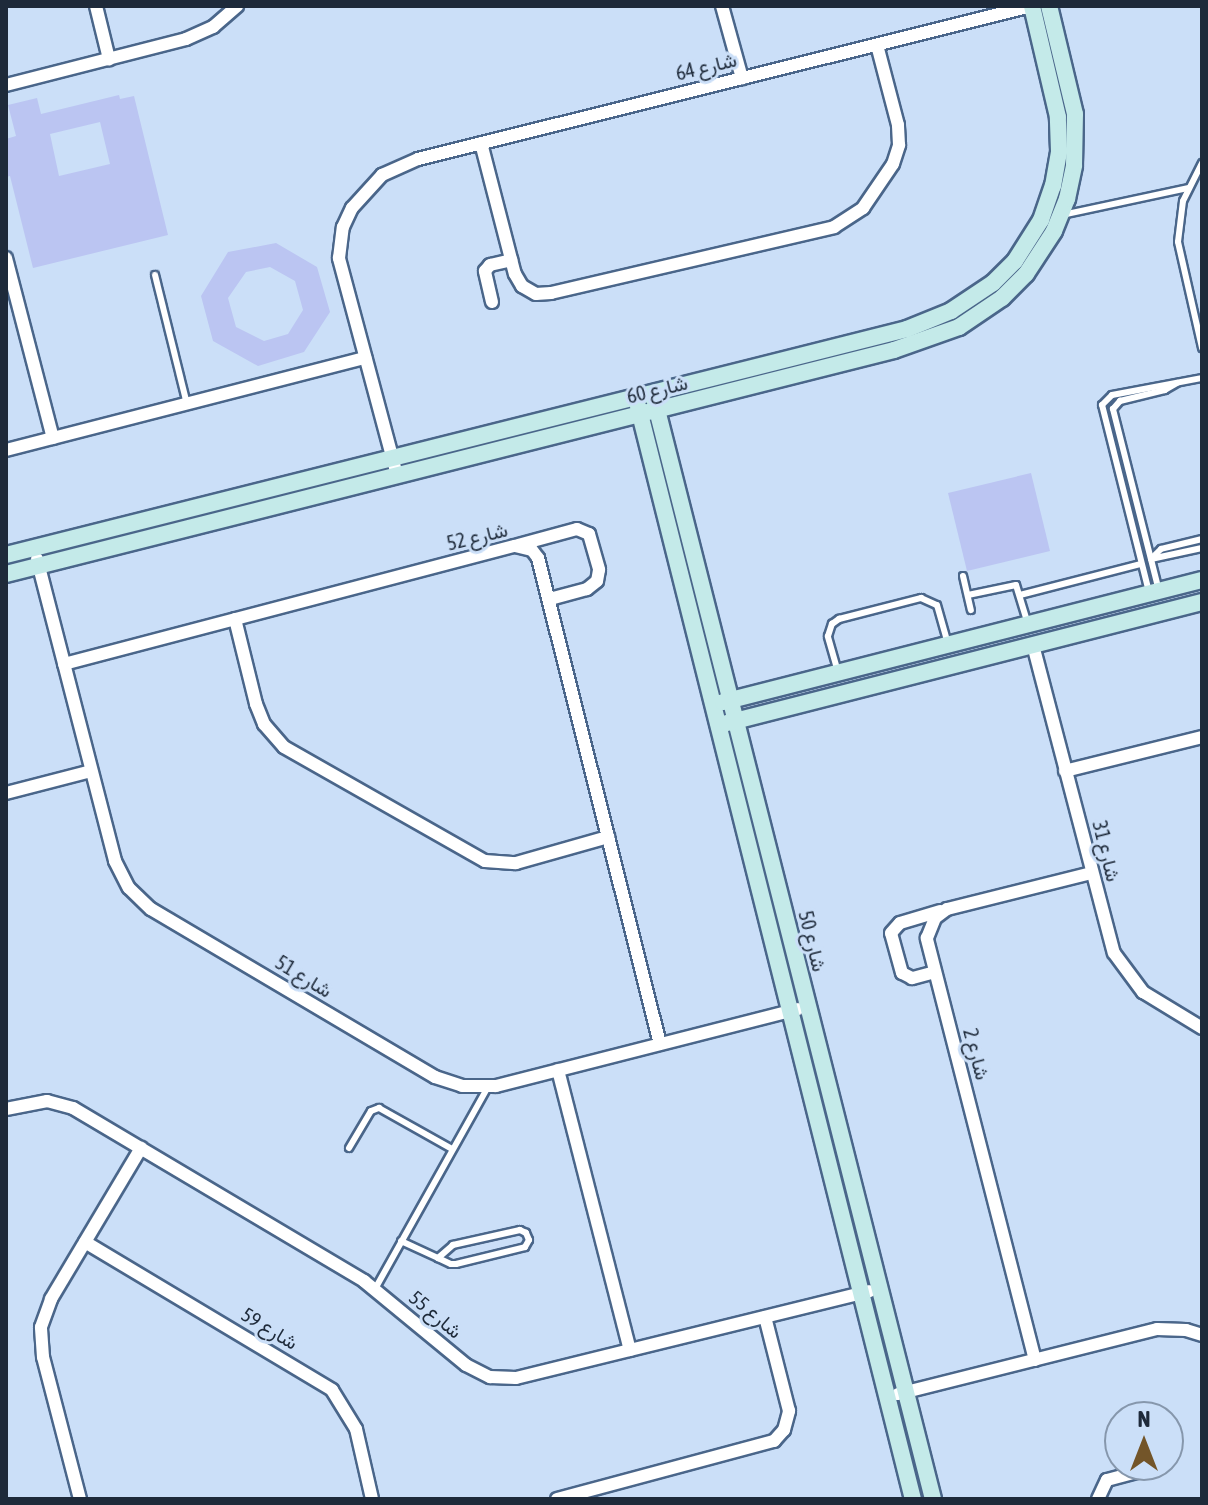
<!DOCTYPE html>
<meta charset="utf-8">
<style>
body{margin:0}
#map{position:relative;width:1208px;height:1505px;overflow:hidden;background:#cbdff8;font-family:"Asap Condensed",Vazirmatn,sans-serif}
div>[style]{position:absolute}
.building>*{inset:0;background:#bbc5f2}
.roads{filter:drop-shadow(2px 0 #4a668a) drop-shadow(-2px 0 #4a668a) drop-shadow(0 2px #4a668a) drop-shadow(0 -2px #4a668a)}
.lane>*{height:6px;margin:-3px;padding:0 3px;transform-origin:3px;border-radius:3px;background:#fff}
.street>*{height:12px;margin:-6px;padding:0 6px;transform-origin:6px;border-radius:6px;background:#fff}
.secondary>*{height:16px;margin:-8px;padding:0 8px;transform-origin:8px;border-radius:8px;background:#c4eae9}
span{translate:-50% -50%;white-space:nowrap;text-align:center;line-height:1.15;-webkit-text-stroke:6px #cbdff8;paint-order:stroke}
.street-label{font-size:20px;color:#1e2a3a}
.frame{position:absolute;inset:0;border:8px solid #1e2a3a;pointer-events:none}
.north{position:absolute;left:1104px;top:1401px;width:80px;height:80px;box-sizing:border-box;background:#cbdff8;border:2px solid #8697ac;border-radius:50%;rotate:0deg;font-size:22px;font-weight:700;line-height:32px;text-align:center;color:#1e2a3a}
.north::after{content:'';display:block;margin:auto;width:28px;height:36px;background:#735529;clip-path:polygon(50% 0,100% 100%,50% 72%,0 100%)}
</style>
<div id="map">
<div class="building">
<div style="clip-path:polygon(evenodd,119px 95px,120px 99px,134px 96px,168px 235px,33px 268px,10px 176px,6px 177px,6px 139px,16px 136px,8px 105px,37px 98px,41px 114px,119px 95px,100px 122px,110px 164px,59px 176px,50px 134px,100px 122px)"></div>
<div style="clip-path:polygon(evenodd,276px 243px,317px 267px,330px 312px,304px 352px,258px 366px,213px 341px,201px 296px,228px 252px,276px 243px,270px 267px,295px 281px,303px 310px,288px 334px,264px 341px,236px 327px,228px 298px,246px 272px,270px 267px)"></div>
<div style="clip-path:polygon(1031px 473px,1050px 551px,967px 571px,948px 493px)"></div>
</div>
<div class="roads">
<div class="lane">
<div style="left:1202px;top:163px;width:42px;rotate:116.6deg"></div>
<div style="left:1183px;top:201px;width:41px;rotate:97deg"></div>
<div style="left:1178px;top:242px;width:109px;rotate:77.2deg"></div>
<div style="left:1062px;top:215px;width:129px;rotate:-12.1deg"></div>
<div style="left:155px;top:275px;width:133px;rotate:76.1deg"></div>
<div style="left:1202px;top:539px;width:42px;rotate:166.3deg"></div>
<div style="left:1161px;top:549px;width:14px;rotate:135deg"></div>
<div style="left:1151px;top:559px;width:52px;rotate:-12.2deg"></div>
<div style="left:963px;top:576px;width:35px;rotate:77deg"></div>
<div style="left:1158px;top:587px;width:184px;rotate:-104.2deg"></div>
<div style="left:1113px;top:409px;width:11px;rotate:-49deg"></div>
<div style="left:1120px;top:401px;width:46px;rotate:-13.7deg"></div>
<div style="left:1165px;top:390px;width:14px;rotate:-30deg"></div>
<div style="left:1149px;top:592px;width:193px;rotate:-104.1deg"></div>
<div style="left:1102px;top:405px;width:14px;rotate:-45deg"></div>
<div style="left:1112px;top:395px;width:92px;rotate:-10.7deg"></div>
<div style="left:968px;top:595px;width:49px;rotate:-11.8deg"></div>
<div style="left:1016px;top:585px;width:38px;rotate:73deg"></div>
<div style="left:1020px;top:595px;width:125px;rotate:-14.4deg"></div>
<div style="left:838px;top:672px;width:37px;rotate:-106deg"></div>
<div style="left:828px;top:636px;width:13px;rotate:-72deg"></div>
<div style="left:832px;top:624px;width:9px;rotate:-36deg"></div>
<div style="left:839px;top:619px;width:85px;rotate:-14.4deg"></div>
<div style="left:921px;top:598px;width:17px;rotate:24deg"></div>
<div style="left:937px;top:605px;width:41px;rotate:74.2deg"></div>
<div style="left:349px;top:1148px;width:43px;rotate:-59.3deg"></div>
<div style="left:371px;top:1111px;width:9px;rotate:-21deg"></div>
<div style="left:379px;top:1108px;width:84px;rotate:29.3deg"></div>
<div style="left:401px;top:1241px;width:41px;rotate:24.7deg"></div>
<div style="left:438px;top:1258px;width:14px;rotate:25deg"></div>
<div style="left:451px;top:1264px;width:5px"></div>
<div style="left:456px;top:1264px;width:71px;rotate:-13.8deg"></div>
<div style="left:525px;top:1247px;width:8px;rotate:-60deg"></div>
<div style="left:529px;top:1240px;width:8px;rotate:-113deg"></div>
<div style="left:526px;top:1233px;width:7px;rotate:-153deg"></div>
<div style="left:520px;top:1230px;width:69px;rotate:167.4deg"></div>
<div style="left:453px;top:1245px;width:20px;rotate:139deg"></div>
<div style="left:375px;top:1289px;width:231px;rotate:-60.8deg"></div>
</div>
<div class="street">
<div style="left:96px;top:6px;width:55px;rotate:76.2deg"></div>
<div style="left:722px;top:6px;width:75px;rotate:74.5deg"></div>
<div style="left:6px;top:85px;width:186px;rotate:-14.3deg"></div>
<div style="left:186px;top:39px;width:30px;rotate:-24deg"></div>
<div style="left:213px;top:27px;width:32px;rotate:-41deg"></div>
<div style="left:481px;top:143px;width:135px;rotate:75.5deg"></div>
<div style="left:515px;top:274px;width:14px;rotate:60deg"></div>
<div style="left:522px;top:286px;width:16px;rotate:30deg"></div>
<div style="left:536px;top:294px;width:15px;rotate:-4deg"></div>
<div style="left:551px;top:293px;width:291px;rotate:-13.1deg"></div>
<div style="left:834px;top:227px;width:35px;rotate:-33deg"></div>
<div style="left:863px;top:208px;width:53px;rotate:-55.7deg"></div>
<div style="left:893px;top:164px;width:20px;rotate:-72deg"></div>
<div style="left:899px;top:145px;width:20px;rotate:-93deg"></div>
<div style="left:898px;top:125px;width:83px;rotate:-104.7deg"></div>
<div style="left:6px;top:258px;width:186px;rotate:75.4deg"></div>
<div style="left:492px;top:302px;width:32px;rotate:-103deg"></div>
<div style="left:485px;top:271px;width:8px;rotate:-50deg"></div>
<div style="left:490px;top:265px;width:22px;rotate:-13deg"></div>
<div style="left:6px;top:450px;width:371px;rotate:-14.4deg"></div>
<div style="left:397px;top:475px;width:225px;rotate:-105deg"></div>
<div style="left:339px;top:258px;width:31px;rotate:-83deg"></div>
<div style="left:343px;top:227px;width:21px;rotate:-65deg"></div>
<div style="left:352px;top:208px;width:45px;rotate:-47.7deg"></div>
<div style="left:382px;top:175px;width:39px;rotate:-24deg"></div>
<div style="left:418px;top:159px;width:632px;rotate:-14.01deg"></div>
<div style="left:518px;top:545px;width:61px;rotate:-15.2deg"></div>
<div style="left:577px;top:529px;width:13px;rotate:23deg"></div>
<div style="left:589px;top:534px;width:37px;rotate:74deg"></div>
<div style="left:599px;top:570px;width:11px;rotate:100deg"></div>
<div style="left:597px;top:581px;width:13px;rotate:141deg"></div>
<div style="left:587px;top:589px;width:39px;rotate:165deg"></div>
<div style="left:37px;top:559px;width:312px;rotate:75.5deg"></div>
<div style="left:115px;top:861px;width:30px;rotate:63deg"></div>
<div style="left:129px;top:888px;width:30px;rotate:44deg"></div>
<div style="left:151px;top:909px;width:330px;rotate:30.6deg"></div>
<div style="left:435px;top:1077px;width:28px;rotate:18deg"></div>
<div style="left:462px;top:1086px;width:34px"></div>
<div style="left:496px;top:1086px;width:312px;rotate:-14.3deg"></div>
<div style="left:235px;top:619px;width:88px;rotate:76.1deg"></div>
<div style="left:256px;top:704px;width:22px;rotate:68deg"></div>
<div style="left:264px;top:724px;width:30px;rotate:49deg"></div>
<div style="left:284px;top:747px;width:231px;rotate:29.6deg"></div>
<div style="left:485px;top:861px;width:31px;rotate:4deg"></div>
<div style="left:516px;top:863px;width:96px;rotate:-15.8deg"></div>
<div style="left:1033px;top:645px;width:318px;rotate:75.3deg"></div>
<div style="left:1114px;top:953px;width:49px;rotate:53.4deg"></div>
<div style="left:1143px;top:992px;width:69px;rotate:31.4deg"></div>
<div style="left:64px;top:664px;width:466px;rotate:-14.7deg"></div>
<div style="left:515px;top:546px;width:17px;rotate:13deg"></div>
<div style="left:532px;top:550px;width:10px;rotate:53deg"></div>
<div style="left:538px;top:558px;width:501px;rotate:75.91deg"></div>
<div style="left:1065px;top:771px;width:141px;rotate:-13.9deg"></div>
<div style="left:6px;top:793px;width:88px;rotate:-14.5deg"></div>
<div style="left:935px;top:972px;width:24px;rotate:165deg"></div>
<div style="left:912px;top:978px;width:11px;rotate:-153deg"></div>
<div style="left:902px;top:973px;width:41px;rotate:-105.4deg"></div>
<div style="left:891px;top:933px;width:13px;rotate:-48deg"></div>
<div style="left:900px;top:923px;width:42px;rotate:-16.7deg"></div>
<div style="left:558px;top:1070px;width:289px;rotate:75.6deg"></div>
<div style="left:6px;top:1109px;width:42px;rotate:-11deg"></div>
<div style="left:47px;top:1101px;width:27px;rotate:15deg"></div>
<div style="left:73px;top:1108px;width:339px;rotate:30.7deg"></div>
<div style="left:364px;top:1281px;width:132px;rotate:39.5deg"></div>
<div style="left:466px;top:1365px;width:27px;rotate:27deg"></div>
<div style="left:490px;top:1377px;width:26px;rotate:2deg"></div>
<div style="left:516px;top:1378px;width:364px;rotate:-13.8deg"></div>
<div style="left:85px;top:1242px;width:288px;rotate:30.9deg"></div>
<div style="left:332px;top:1390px;width:46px;rotate:58.4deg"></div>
<div style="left:356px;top:1429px;width:72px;rotate:77.1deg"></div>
<div style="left:1035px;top:1360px;width:436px;rotate:-104.4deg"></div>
<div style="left:927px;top:938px;width:22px;rotate:-68deg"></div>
<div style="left:935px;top:918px;width:15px;rotate:-37deg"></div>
<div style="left:947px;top:909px;width:148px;rotate:-14deg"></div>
<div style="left:898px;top:1394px;width:267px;rotate:-14.1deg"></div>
<div style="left:1157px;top:1329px;width:29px;rotate:2deg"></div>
<div style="left:1186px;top:1330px;width:17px;rotate:17deg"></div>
<div style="left:80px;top:1499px;width:147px;rotate:-104.6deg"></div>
<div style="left:43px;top:1357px;width:30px;rotate:-94deg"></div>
<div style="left:41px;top:1327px;width:30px;rotate:-70deg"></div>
<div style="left:51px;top:1299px;width:176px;rotate:-59.2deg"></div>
<div style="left:557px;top:1499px;width:225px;rotate:-15deg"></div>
<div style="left:774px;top:1441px;width:15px;rotate:-48deg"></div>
<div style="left:784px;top:1430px;width:20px;rotate:-75deg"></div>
<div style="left:789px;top:1411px;width:97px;rotate:-104.3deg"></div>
<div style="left:1098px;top:1499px;width:21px;rotate:-65deg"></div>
<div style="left:1107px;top:1480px;width:35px;rotate:-15deg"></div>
</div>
<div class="secondary">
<div style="left:655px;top:402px;width:1132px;rotate:75.78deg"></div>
<div style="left:638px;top:406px;width:1127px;rotate:75.88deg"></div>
<div style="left:6px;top:555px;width:929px;rotate:-14.08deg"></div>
<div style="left:907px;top:329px;width:48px;rotate:-22.2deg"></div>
<div style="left:951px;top:311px;width:50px;rotate:-33.7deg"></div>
<div style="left:993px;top:283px;width:31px;rotate:-45deg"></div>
<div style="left:1015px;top:261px;width:49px;rotate:-57.6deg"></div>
<div style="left:1041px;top:220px;width:36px;rotate:-71deg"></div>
<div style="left:1053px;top:186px;width:36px;rotate:-80deg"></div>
<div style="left:1059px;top:151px;width:34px;rotate:-92deg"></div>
<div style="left:1058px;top:117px;width:114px;rotate:-103.2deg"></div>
<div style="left:6px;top:574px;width:916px;rotate:-14.16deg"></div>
<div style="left:894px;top:350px;width:69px;rotate:-19.5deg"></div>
<div style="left:959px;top:327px;width:52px;rotate:-34deg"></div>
<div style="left:1002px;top:298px;width:34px;rotate:-45deg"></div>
<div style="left:1026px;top:274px;width:51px;rotate:-56.9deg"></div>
<div style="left:1054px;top:231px;width:35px;rotate:-68deg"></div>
<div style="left:1067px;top:199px;width:35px;rotate:-78deg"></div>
<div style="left:1074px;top:165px;width:51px;rotate:-88.9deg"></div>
<div style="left:1075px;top:114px;width:111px;rotate:-103.5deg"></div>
<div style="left:723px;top:702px;width:494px;rotate:-14.3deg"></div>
<div style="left:727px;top:723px;width:490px;rotate:-14.3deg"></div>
</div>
</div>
<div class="street-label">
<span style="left:706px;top:66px;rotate:-14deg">شارع 64</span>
<span style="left:657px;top:389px;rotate:-14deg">شارع 60</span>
<span style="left:477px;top:536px;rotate:-14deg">شارع 52</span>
<span style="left:1107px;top:851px;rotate:76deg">شارع 31</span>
<span style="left:813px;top:941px;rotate:76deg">شارع 50</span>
<span style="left:304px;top:976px;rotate:31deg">شارع 51</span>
<span style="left:977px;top:1054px;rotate:75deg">شارع 2</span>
<span style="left:436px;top:1314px;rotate:40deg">شارع 55</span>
<span style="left:270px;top:1328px;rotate:31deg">شارع 59</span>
</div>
<div class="frame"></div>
<div class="north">N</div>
</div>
